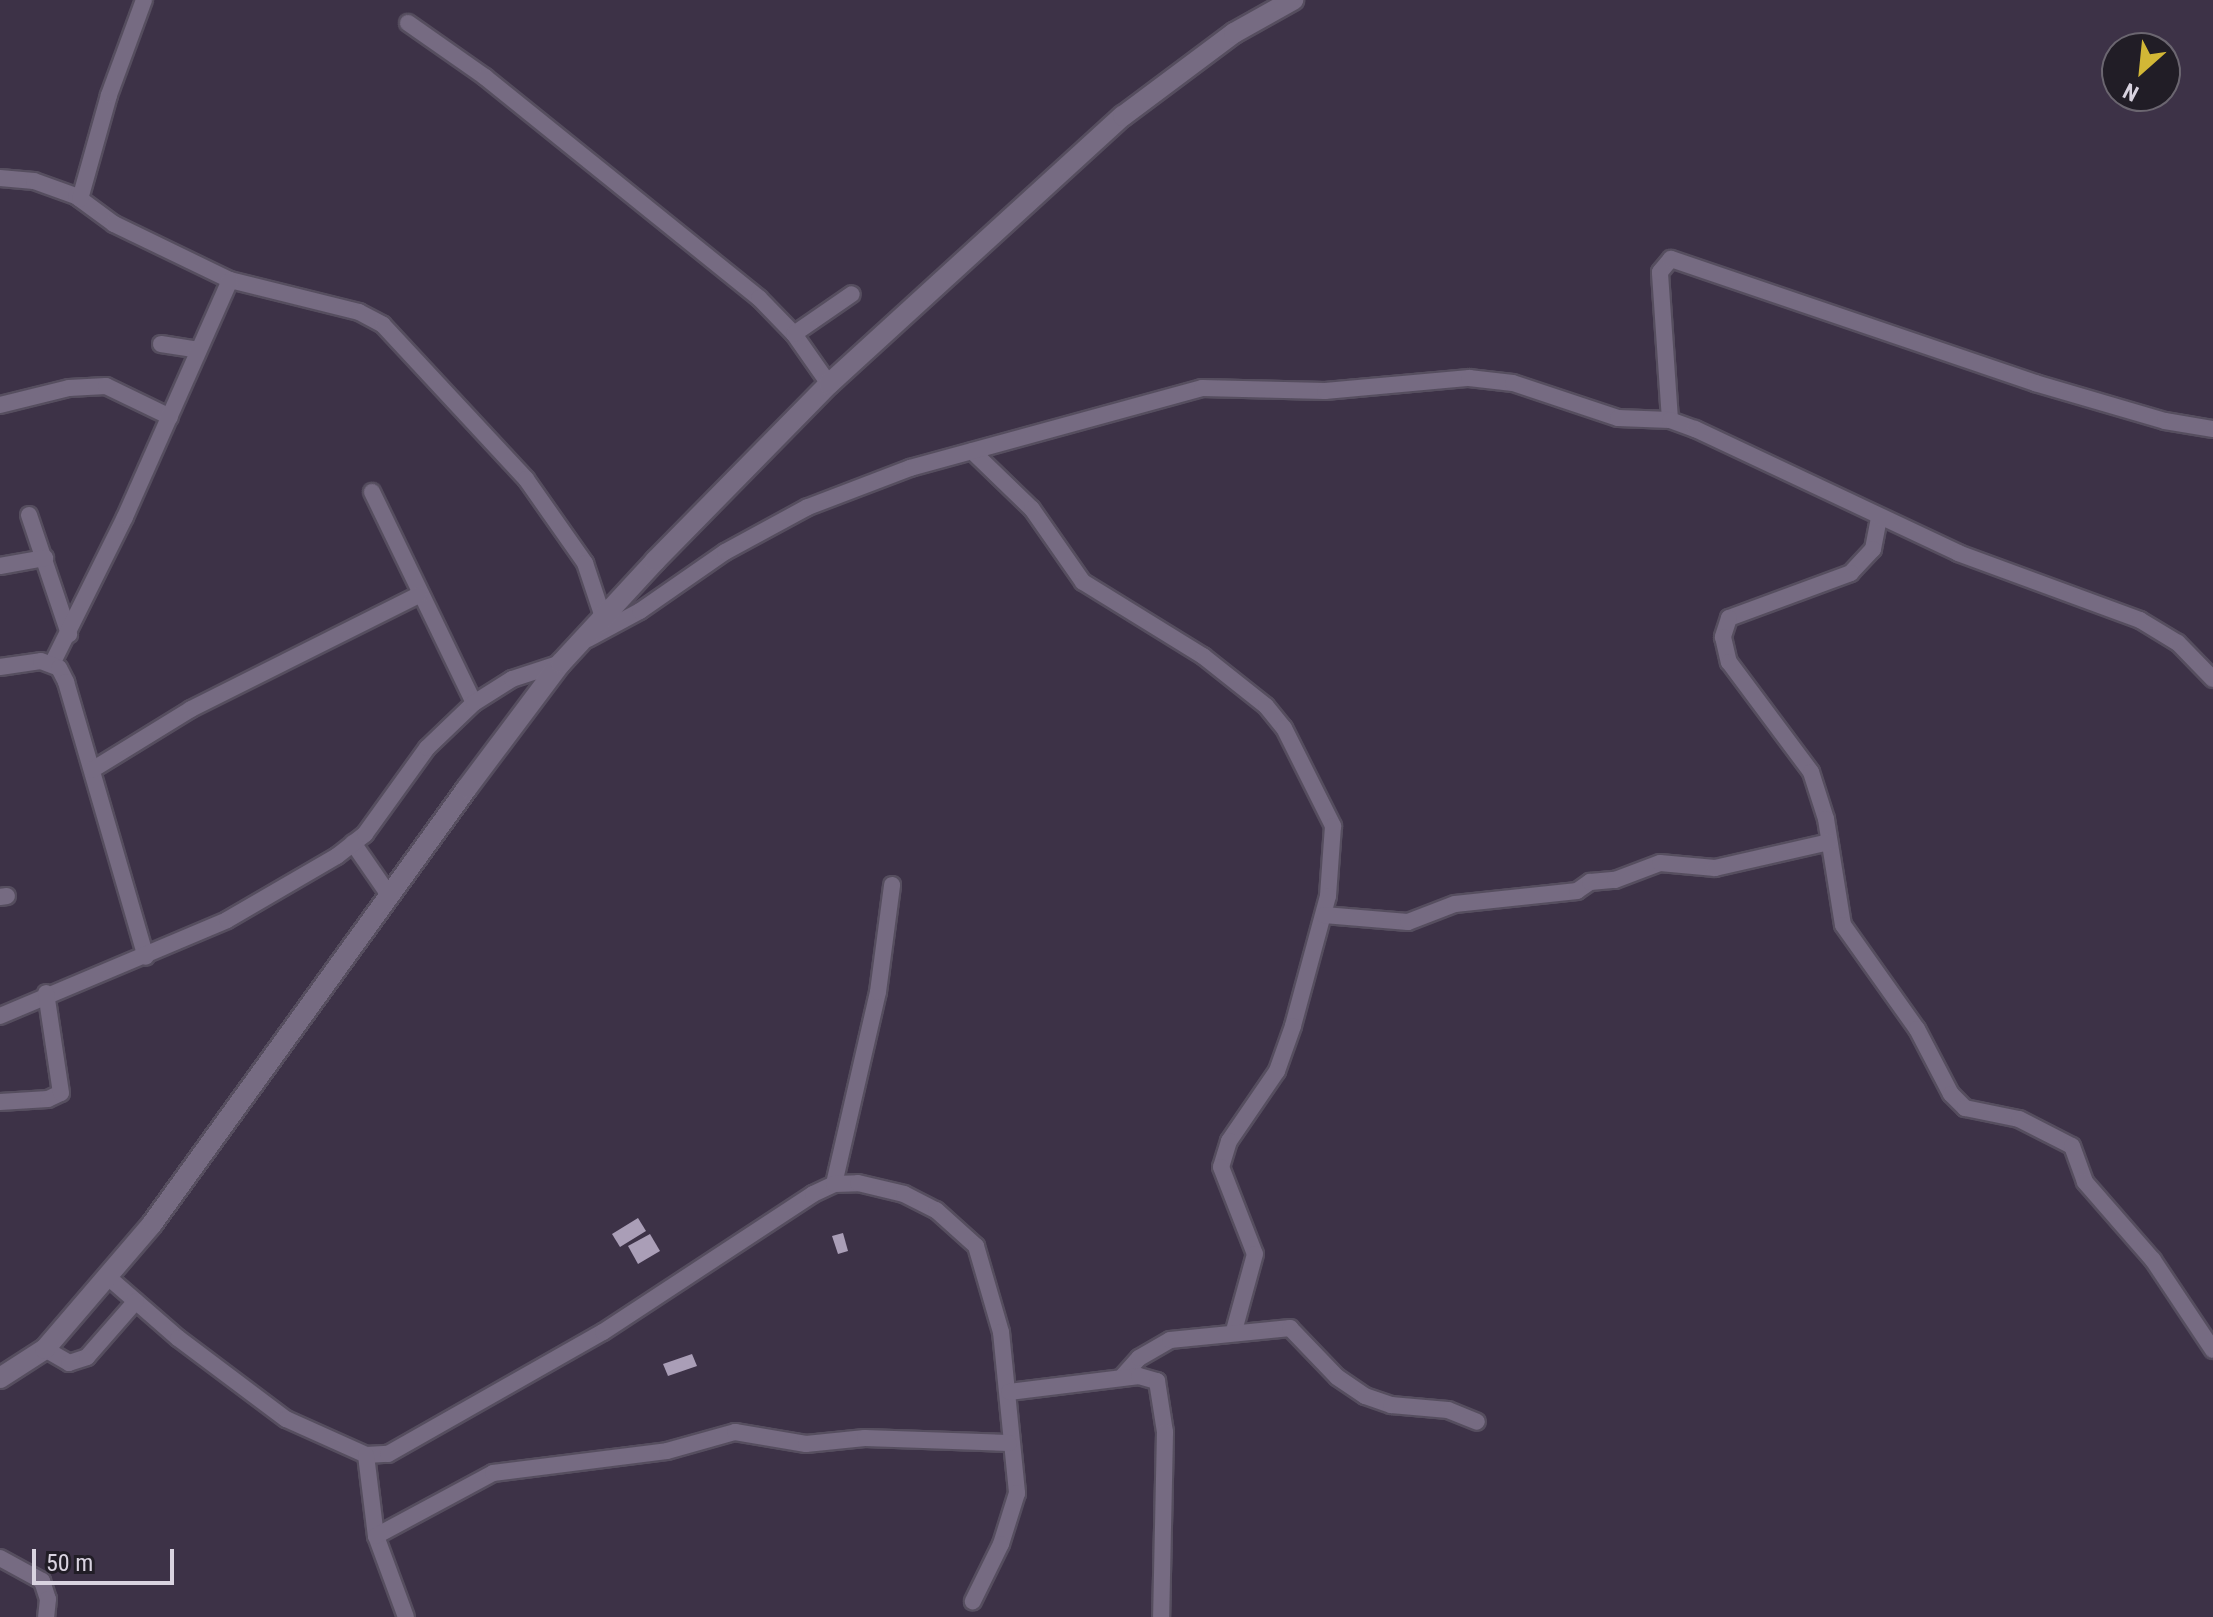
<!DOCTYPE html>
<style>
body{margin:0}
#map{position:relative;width:2213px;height:1617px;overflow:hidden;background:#3d3247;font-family:"Roboto Condensed",sans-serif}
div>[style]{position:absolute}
.building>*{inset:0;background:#aa9eb7}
.roads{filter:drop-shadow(2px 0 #564e5f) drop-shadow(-2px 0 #564e5f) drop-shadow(0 2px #564e5f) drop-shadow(0 -2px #564e5f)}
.street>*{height:16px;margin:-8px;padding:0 8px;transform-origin:8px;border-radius:8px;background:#766b82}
.secondary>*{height:20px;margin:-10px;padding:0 10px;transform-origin:10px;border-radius:10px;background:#766b82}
span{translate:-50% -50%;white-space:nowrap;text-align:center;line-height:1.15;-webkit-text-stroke:8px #211d26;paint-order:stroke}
.north{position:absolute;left:2101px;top:32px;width:80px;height:80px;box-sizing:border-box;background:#211d26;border:2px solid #6b6670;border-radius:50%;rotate:207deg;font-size:22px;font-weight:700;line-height:32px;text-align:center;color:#d9d3e0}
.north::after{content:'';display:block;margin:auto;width:28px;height:36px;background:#d2b736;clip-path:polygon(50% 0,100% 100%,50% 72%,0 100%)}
.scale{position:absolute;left:32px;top:1549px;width:142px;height:36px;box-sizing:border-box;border:4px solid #d9d3e0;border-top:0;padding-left:10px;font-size:24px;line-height:28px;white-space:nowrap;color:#d9d3e0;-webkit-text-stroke:6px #211d26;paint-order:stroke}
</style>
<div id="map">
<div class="building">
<div style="clip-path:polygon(638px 1218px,646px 1231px,620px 1247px,612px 1234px)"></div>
<div style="clip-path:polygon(843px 1233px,848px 1251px,838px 1254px,832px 1236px)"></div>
<div style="clip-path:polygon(650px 1234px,660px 1251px,638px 1264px,628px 1246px)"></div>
<div style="clip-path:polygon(692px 1354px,697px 1366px,668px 1376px,663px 1364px)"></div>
</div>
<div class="roads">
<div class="street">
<div style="left:408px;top:23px;width:94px;rotate:35deg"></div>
<div style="left:485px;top:77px;width:352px;rotate:38.9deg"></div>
<div style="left:759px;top:298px;width:50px;rotate:45.8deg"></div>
<div style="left:794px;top:334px;width:61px;rotate:55deg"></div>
<div style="left:0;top:178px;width:34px;rotate:5deg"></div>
<div style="left:34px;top:181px;width:45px;rotate:19.7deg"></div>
<div style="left:76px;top:196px;width:47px;rotate:36.4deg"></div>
<div style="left:114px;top:224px;width:129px;rotate:25.8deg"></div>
<div style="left:230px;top:280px;width:133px;rotate:13.9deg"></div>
<div style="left:359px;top:312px;width:27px;rotate:28deg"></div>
<div style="left:383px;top:325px;width:210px;rotate:47.1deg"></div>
<div style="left:526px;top:479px;width:103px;rotate:54.9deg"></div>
<div style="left:585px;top:563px;width:57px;rotate:71.6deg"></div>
<div style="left:80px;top:199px;width:108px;rotate:-74.4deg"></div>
<div style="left:109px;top:95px;width:101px;rotate:-69.8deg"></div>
<div style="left:794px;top:334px;width:70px;rotate:-34.6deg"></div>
<div style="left:161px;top:344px;width:38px;rotate:9deg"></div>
<div style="left:0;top:405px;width:71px;rotate:-13.8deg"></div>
<div style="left:69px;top:388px;width:37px;rotate:-3deg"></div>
<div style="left:106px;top:386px;width:71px;rotate:25.8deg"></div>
<div style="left:1670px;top:420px;width:148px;rotate:-93.9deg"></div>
<div style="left:1660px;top:272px;width:17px;rotate:-50deg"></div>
<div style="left:1671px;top:259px;width:385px;rotate:18.8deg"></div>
<div style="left:2035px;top:383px;width:135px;rotate:16.3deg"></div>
<div style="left:2165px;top:421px;width:49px;rotate:9.5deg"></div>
<div style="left:972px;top:451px;width:83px;rotate:44deg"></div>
<div style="left:1032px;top:509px;width:89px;rotate:55.1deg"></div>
<div style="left:1083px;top:582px;width:141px;rotate:31.7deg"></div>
<div style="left:1203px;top:656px;width:80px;rotate:38.4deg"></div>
<div style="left:1266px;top:706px;width:28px;rotate:51deg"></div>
<div style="left:1284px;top:728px;width:110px;rotate:63.4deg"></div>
<div style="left:1333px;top:826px;width:70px;rotate:94.1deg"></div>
<div style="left:1328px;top:896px;width:135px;rotate:105.1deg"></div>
<div style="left:1293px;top:1026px;width:48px;rotate:109.6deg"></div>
<div style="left:1277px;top:1071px;width:85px;rotate:124.4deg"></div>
<div style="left:1229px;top:1141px;width:27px;rotate:107deg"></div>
<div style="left:1221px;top:1167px;width:93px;rotate:68.7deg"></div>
<div style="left:1255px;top:1254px;width:80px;rotate:105.3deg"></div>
<div style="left:372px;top:492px;width:234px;rotate:64.2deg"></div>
<div style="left:29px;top:515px;width:126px;rotate:71.4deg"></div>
<div style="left:1879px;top:518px;width:32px;rotate:101deg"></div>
<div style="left:1873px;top:549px;width:33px;rotate:133deg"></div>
<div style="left:1851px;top:573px;width:130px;rotate:159.8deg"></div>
<div style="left:1729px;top:618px;width:20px;rotate:108deg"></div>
<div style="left:1723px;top:637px;width:26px;rotate:77deg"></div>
<div style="left:1729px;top:662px;width:137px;rotate:53.3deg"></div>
<div style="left:1811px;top:772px;width:49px;rotate:72.3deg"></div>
<div style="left:1826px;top:819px;width:107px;rotate:80.9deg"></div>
<div style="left:1843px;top:925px;width:128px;rotate:54.6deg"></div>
<div style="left:1917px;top:1029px;width:73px;rotate:62.4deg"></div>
<div style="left:1951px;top:1094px;width:20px;rotate:45deg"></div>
<div style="left:1965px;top:1108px;width:55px;rotate:11.5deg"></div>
<div style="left:2019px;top:1119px;width:59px;rotate:27deg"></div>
<div style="left:2072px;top:1146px;width:38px;rotate:70deg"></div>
<div style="left:2085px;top:1182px;width:103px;rotate:48.9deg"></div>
<div style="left:2153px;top:1260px;width:108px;rotate:56.3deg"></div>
<div style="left:0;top:566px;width:46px;rotate:-10.1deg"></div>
<div style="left:588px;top:639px;width:59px;rotate:-28.3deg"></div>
<div style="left:640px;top:611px;width:103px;rotate:-34.8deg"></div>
<div style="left:725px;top:552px;width:94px;rotate:-28.5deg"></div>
<div style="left:808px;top:507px;width:109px;rotate:-20.9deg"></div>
<div style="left:910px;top:468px;width:303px;rotate:-15.3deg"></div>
<div style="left:1202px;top:388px;width:123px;rotate:1.4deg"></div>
<div style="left:1325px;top:391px;width:145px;rotate:-5.2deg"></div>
<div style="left:1469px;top:378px;width:44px;rotate:6.5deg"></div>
<div style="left:1513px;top:383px;width:111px;rotate:18.4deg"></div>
<div style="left:1618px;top:418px;width:52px;rotate:2.2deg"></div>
<div style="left:1670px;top:420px;width:27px;rotate:20deg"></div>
<div style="left:1695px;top:429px;width:291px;rotate:25.2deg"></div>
<div style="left:1958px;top:553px;width:194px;rotate:20.2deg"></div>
<div style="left:2140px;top:620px;width:44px;rotate:31.2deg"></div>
<div style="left:2178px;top:643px;width:50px;rotate:45.8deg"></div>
<div style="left:52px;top:664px;width:164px;rotate:-63.6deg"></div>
<div style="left:125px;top:517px;width:259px;rotate:-66.1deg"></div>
<div style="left:0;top:667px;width:41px;rotate:-8.3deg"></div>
<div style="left:41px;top:661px;width:19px;rotate:21deg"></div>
<div style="left:59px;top:668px;width:16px;rotate:63deg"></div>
<div style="left:66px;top:682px;width:286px;rotate:73.8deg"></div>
<div style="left:92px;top:770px;width:116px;rotate:-31.6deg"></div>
<div style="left:191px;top:709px;width:255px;rotate:-26.6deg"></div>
<div style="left:353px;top:843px;width:63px;rotate:55.3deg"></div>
<div style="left:0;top:897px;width:7px;rotate:-8deg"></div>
<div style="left:1324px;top:915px;width:84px;rotate:4.8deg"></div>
<div style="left:1408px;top:922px;width:50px;rotate:-21deg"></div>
<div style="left:1455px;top:904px;width:123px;rotate:-6.1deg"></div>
<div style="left:1577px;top:891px;width:16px;rotate:-35deg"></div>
<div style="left:1590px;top:882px;width:25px;rotate:-5deg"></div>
<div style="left:1615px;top:880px;width:48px;rotate:-20.7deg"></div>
<div style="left:1660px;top:863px;width:55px;rotate:5.2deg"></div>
<div style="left:1715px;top:868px;width:117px;rotate:-12.8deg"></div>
<div style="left:0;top:1016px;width:246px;rotate:-22.9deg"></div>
<div style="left:227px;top:920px;width:127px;rotate:-30.2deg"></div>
<div style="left:337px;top:856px;width:36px;rotate:-38deg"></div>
<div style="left:365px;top:834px;width:106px;rotate:-54.2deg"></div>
<div style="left:427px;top:748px;width:65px;rotate:-43.8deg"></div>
<div style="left:474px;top:703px;width:45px;rotate:-32.3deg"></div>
<div style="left:512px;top:679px;width:52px;rotate:-18.1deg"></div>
<div style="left:0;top:1102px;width:48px;rotate:-3.6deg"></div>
<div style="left:48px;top:1099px;width:14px;rotate:-25deg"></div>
<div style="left:61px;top:1093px;width:101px;rotate:-98.5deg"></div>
<div style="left:834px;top:1184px;width:197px;rotate:-77.1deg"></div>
<div style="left:878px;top:992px;width:108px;rotate:-82.5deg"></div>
<div style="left:108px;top:1277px;width:93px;rotate:41.1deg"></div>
<div style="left:178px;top:1338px;width:135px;rotate:36.9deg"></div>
<div style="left:286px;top:1419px;width:88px;rotate:24.2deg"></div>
<div style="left:366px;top:1455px;width:22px;rotate:-3deg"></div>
<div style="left:388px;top:1454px;width:247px;rotate:-29.6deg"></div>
<div style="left:603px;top:1332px;width:251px;rotate:-33.3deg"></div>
<div style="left:813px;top:1194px;width:23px;rotate:-25deg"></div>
<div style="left:834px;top:1184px;width:24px;rotate:-2deg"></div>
<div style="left:858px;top:1183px;width:47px;rotate:13.4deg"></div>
<div style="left:904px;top:1194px;width:36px;rotate:27deg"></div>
<div style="left:936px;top:1210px;width:54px;rotate:42deg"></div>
<div style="left:976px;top:1246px;width:90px;rotate:73.8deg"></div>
<div style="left:1001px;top:1332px;width:162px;rotate:84.3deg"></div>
<div style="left:1017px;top:1493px;width:53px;rotate:107.4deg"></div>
<div style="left:1001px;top:1544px;width:64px;rotate:116.2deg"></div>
<div style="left:45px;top:1349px;width:28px;rotate:30deg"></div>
<div style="left:69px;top:1363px;width:19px;rotate:-18deg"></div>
<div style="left:87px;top:1357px;width:74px;rotate:-48.8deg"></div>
<div style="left:1121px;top:1378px;width:27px;rotate:-48deg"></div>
<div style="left:1139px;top:1358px;width:36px;rotate:-30deg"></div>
<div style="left:1170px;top:1340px;width:121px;rotate:-5.7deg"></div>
<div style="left:1290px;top:1328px;width:68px;rotate:46.2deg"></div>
<div style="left:1337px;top:1377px;width:34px;rotate:34deg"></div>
<div style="left:1365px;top:1396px;width:28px;rotate:19deg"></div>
<div style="left:1391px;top:1405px;width:57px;rotate:5deg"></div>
<div style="left:1448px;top:1410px;width:31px;rotate:22deg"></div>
<div style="left:1009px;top:1392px;width:131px;rotate:-7deg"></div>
<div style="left:1139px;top:1376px;width:19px;rotate:16deg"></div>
<div style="left:1157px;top:1381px;width:52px;rotate:81.1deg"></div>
<div style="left:1165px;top:1432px;width:185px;rotate:91.2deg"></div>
<div style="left:366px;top:1455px;width:82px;rotate:83deg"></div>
<div style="left:376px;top:1536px;width:86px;rotate:69.7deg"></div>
<div style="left:376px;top:1536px;width:133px;rotate:-28.3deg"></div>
<div style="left:493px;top:1473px;width:175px;rotate:-7.2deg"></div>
<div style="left:667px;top:1451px;width:71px;rotate:-15.6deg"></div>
<div style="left:735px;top:1432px;width:72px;rotate:9.6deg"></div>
<div style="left:806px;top:1444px;width:59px;rotate:-5.8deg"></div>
<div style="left:865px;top:1438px;width:144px;rotate:2deg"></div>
<div style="left:0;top:1558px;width:48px;rotate:28.7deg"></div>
<div style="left:42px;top:1581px;width:19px;rotate:72deg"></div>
<div style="left:48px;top:1599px;width:18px;rotate:96deg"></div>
</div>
<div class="secondary">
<div style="left:0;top:1378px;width:54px;rotate:-32.8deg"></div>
<div style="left:45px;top:1349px;width:165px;rotate:-49.4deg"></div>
<div style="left:152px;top:1224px;width:538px;rotate:-54.15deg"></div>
<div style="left:467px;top:788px;width:156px;rotate:-53.1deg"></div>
<div style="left:561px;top:663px;width:139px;rotate:-47.3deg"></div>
<div style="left:655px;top:561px;width:248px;rotate:-45.5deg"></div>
<div style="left:829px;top:384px;width:398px;rotate:-42.4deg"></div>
<div style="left:1123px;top:116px;width:139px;rotate:-36.8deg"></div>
<div style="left:1234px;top:33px;width:68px;rotate:-29.2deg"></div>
</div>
</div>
<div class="north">N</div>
<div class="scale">50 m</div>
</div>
